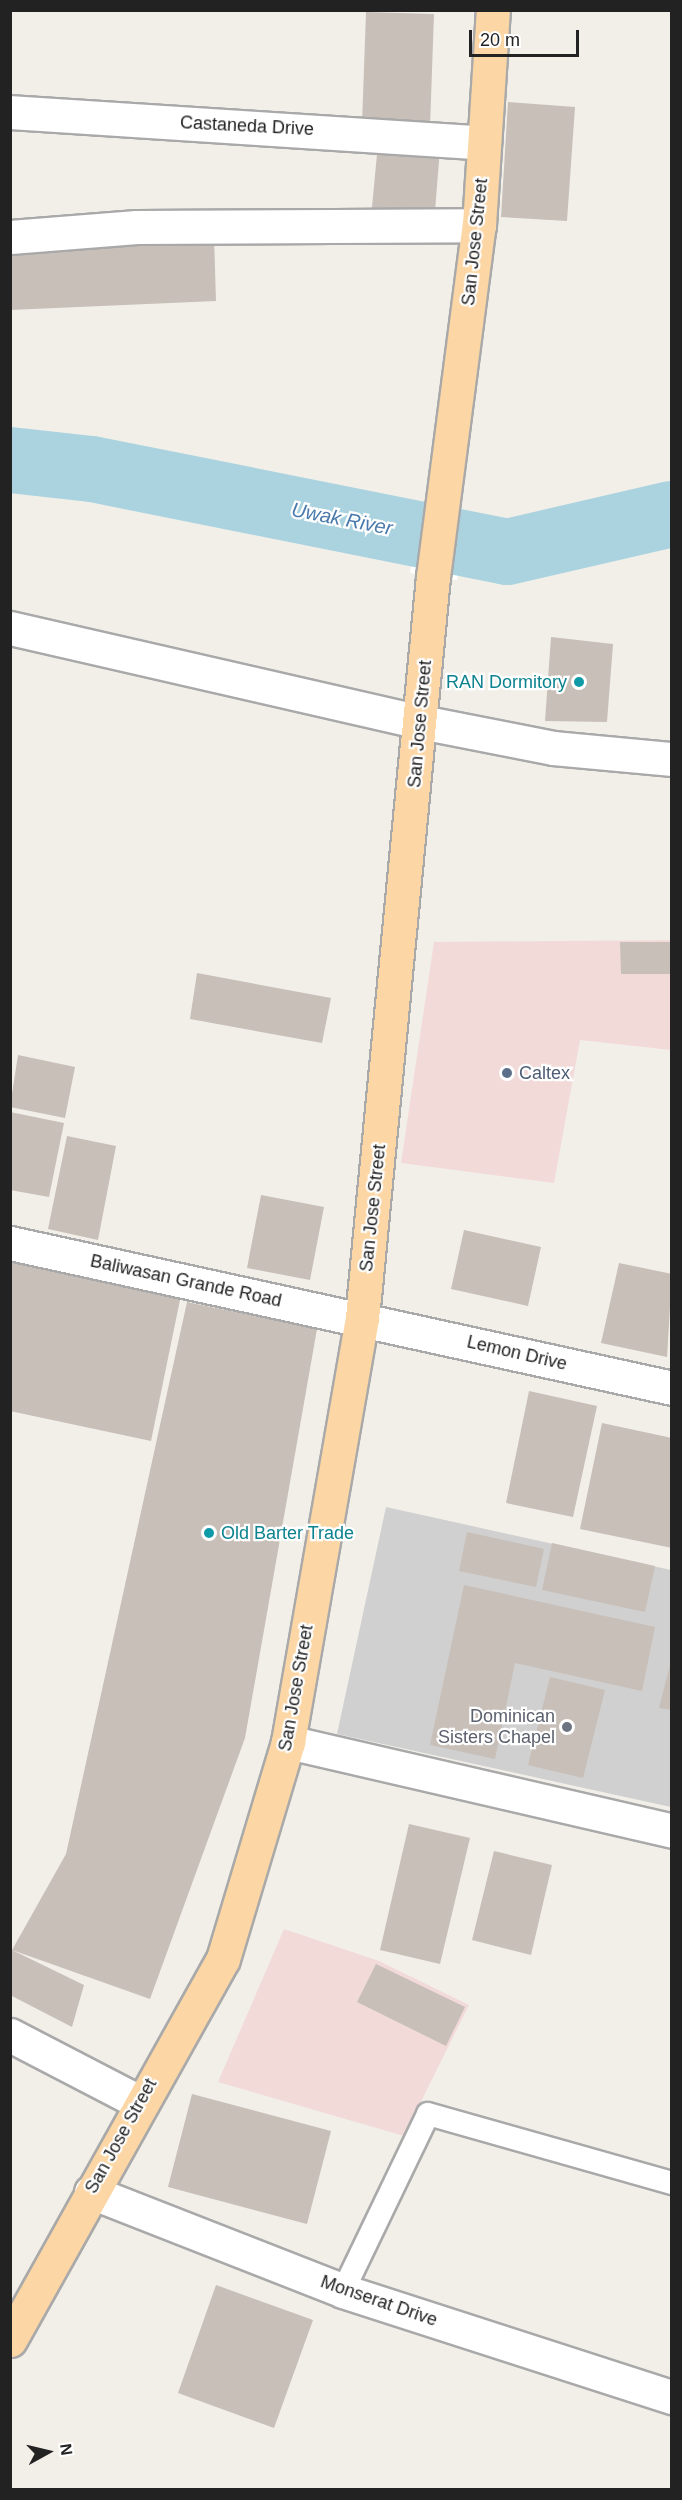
<!DOCTYPE html>
<style>
body{margin:0}
#map{position:relative;width:682px;height:2500px;overflow:hidden;background:#f2efe9;font-family:Helvetica,sans-serif}
div>[style]{position:absolute}
.commercial>*{inset:0;background:#f2dad9}
.religious>*{inset:0;background:#d0d0d0}
.pier>*{inset:0;background:#fff}
.river>*{height:66px;margin:-33px;padding:0 33px;transform-origin:33px;border-radius:33px;background:#aad3df}
.building>*{inset:0;background:#c7bfb8}
.roads{filter:drop-shadow(2px 0 #a9a9a9) drop-shadow(-2px 0 #a9a9a9) drop-shadow(0 2px #a9a9a9) drop-shadow(0 -2px #a9a9a9)}
.service>*{height:22px;margin:-11px;padding:0 11px;transform-origin:11px;border-radius:11px;background:#fff}
.minor>*{height:33px;margin:-16.5px;padding:0 16.5px;transform-origin:16.5px;border-radius:16.5px;background:#fff}
.primary>*{height:33px;margin:-16.5px;padding:0 16.5px;transform-origin:16.5px;border-radius:16.5px;background:#fcd6a4}
.dots>*{width:16px;height:16px;translate:-50% -50%;box-sizing:border-box;border:3px solid #fff;border-radius:50%}
span{translate:-50% -50%;white-space:nowrap;text-align:center;line-height:1.15;-webkit-text-stroke:4.5px #fff;paint-order:stroke}
.street-label{font-size:18px;color:#222}
.culture-label{font-size:18px;color:#0d838f}
.right{translate:-100% -50%;text-align:right}
.left{translate:0 -50%;text-align:left}
.service-label{font-size:18px;color:#4e5e75}
.worship-label{font-size:18px;color:#5b616d}
.water-label{font-size:20px;color:#4a7aab;font-style:italic}
.frame{position:absolute;inset:0;border:12px solid #222;pointer-events:none}
.north{position:absolute;left:18px;top:2422px;width:60px;height:60px;-webkit-text-stroke:4px #fff;paint-order:stroke;rotate:82deg;font-size:16px;font-weight:700;line-height:24px;text-align:center;color:#222}
.north::after{content:'';display:block;margin:auto;width:21px;height:27px;background:#222;clip-path:polygon(50% 0,100% 100%,50% 72%,0 100%)}
.scale{position:absolute;left:469px;top:30px;width:110px;height:27px;box-sizing:border-box;border:3px solid #222;border-top:0;padding-left:8px;font-size:18px;line-height:21px;white-space:nowrap;color:#222;-webkit-text-stroke:4px #fff;paint-order:stroke}
</style>
<div id="map">
<div class="commercial">
<div style="clip-path:polygon(671px 940px,671px 1050px,580px 1040px,554px 1183px,401px 1163px,434px 942px)"></div>
<div style="clip-path:polygon(284px 1929px,379px 1961px,469px 2005px,404px 2136px,218px 2082px)"></div>
</div>
<div class="religious">
<div style="clip-path:polygon(386px 1507px,671px 1570px,671px 1807px,337px 1734px)"></div>
</div>
<div class="pier">
<div style="clip-path:polygon(420px 509px,468px 517px,457px 580px,410px 573px)"></div>
</div>
<div class="river">
<div style="left:10px;top:460px;width:82px;rotate:6.3deg"></div>
<div style="left:92px;top:469px;width:423px;rotate:11.3deg"></div>
<div style="left:507px;top:552px;width:169px;rotate:-13deg"></div>
</div>
<div class="building">
<div style="clip-path:polygon(366px 12px,434px 14px,430px 127px,362px 124px)"></div>
<div style="clip-path:polygon(508px 102px,575px 107px,567px 221px,501px 217px)"></div>
<div style="clip-path:polygon(378px 143px,440px 148px,434px 224px,371px 218px)"></div>
<div style="clip-path:polygon(214px 236px,216px 301px,10px 310px,10px 244px)"></div>
<div style="clip-path:polygon(551px 637px,613px 644px,607px 722px,545px 721px)"></div>
<div style="clip-path:polygon(620px 942px,672px 942px,672px 974px,621px 974px)"></div>
<div style="clip-path:polygon(197px 973px,331px 998px,322px 1043px,190px 1019px)"></div>
<div style="clip-path:polygon(18px 1055px,75px 1067px,65px 1118px,10px 1107px)"></div>
<div style="clip-path:polygon(10px 1112px,64px 1123px,49px 1197px,10px 1190px)"></div>
<div style="clip-path:polygon(67px 1136px,116px 1146px,98px 1240px,48px 1229px)"></div>
<div style="clip-path:polygon(261px 1195px,324px 1207px,310px 1280px,247px 1268px)"></div>
<div style="clip-path:polygon(464px 1230px,541px 1247px,528px 1306px,451px 1289px)"></div>
<div style="clip-path:polygon(10px 1259px,181px 1295px,151px 1441px,10px 1411px)"></div>
<div style="clip-path:polygon(619px 1263px,672px 1274px,667px 1357px,601px 1343px)"></div>
<div style="clip-path:polygon(187px 1302px,317px 1329px,245px 1738px,150px 1999px,12px 1950px,66px 1854px)"></div>
<div style="clip-path:polygon(529px 1391px,597px 1406px,573px 1517px,506px 1503px)"></div>
<div style="clip-path:polygon(602px 1423px,672px 1438px,672px 1548px,580px 1529px)"></div>
<div style="clip-path:polygon(467px 1532px,544px 1549px,536px 1587px,459px 1571px)"></div>
<div style="clip-path:polygon(552px 1543px,655px 1566px,645px 1612px,542px 1590px)"></div>
<div style="clip-path:polygon(464px 1585px,655px 1627px,642px 1691px,515px 1663px,495px 1759px,430px 1745px)"></div>
<div style="clip-path:polygon(672px 1657px,672px 1710px,659px 1708px)"></div>
<div style="clip-path:polygon(550px 1677px,605px 1690px,583px 1778px,528px 1765px)"></div>
<div style="clip-path:polygon(409px 1824px,470px 1838px,440px 1964px,380px 1950px)"></div>
<div style="clip-path:polygon(494px 1851px,552px 1865px,531px 1955px,472px 1940px)"></div>
<div style="clip-path:polygon(12px 1950px,84px 1985px,72px 2027px,10px 1995px)"></div>
<div style="clip-path:polygon(376px 1964px,465px 2007px,446px 2046px,357px 2002px)"></div>
<div style="clip-path:polygon(192px 2094px,331px 2131px,307px 2224px,168px 2187px)"></div>
<div style="clip-path:polygon(216px 2285px,313px 2320px,274px 2428px,178px 2393px)"></div>
</div>
<div class="roads">
<div class="service">
<div style="left:343px;top:2291px;width:196px;rotate:-64.3deg"></div>
<div style="left:428px;top:2114px;width:254px;rotate:15.8deg"></div>
</div>
<div class="minor">
<div style="left:10px;top:112px;width:475px;rotate:3.7deg"></div>
<div style="left:10px;top:237px;width:127px;rotate:-4.5deg"></div>
<div style="left:137px;top:227px;width:342px;rotate:-0.3deg"></div>
<div style="left:10px;top:628px;width:422px;rotate:12.9deg"></div>
<div style="left:421px;top:722px;width:135px;rotate:11.1deg"></div>
<div style="left:553px;top:748px;width:120px;rotate:5.3deg"></div>
<div style="left:10px;top:1243px;width:678px;rotate:12.35deg"></div>
<div style="left:288px;top:1742px;width:394px;rotate:13deg"></div>
<div style="left:10px;top:2035px;width:145px;rotate:27.4deg"></div>
<div style="left:91px;top:2192px;width:271px;rotate:21.4deg"></div>
<div style="left:343px;top:2291px;width:346px;rotate:17.9deg"></div>
</div>
<div class="primary">
<div style="left:10px;top:2340px;width:436px;rotate:-60.8deg"></div>
<div style="left:223px;top:1959px;width:227px;rotate:-73.3deg"></div>
<div style="left:288px;top:1742px;width:430px;rotate:-80.1deg"></div>
<div style="left:362px;top:1318px;width:744px;rotate:-84.53deg"></div>
<div style="left:433px;top:577px;width:355px;rotate:-82.6deg"></div>
<div style="left:479px;top:225px;width:215px;rotate:-86.3deg"></div>
</div>
</div>
<div class="dots">
<div style="left:579px;top:682px;background:#0f9aa8"></div>
<div style="left:507px;top:1073px;background:#5c6f8a"></div>
<div style="left:209px;top:1533px;background:#0f9aa8"></div>
<div style="left:567px;top:1727px;background:#6b7280"></div>
</div>
<div class="street-label">
<span style="left:247px;top:126px;rotate:3deg">Castaneda Drive</span>
<span style="left:475px;top:242px;rotate:-84deg">San Jose Street</span>
<span style="left:420px;top:724px;rotate:-85deg">San Jose Street</span>
<span style="left:373px;top:1208px;rotate:-84deg">San Jose Street</span>
<span style="left:186px;top:1281px;rotate:12deg">Baliwasan Grande Road</span>
<span style="left:517px;top:1353px;rotate:13deg">Lemon Drive</span>
<span style="left:296px;top:1688px;rotate:-80deg">San Jose Street</span>
<span style="left:121px;top:2136px;rotate:-61deg">San Jose Street</span>
<span style="left:379px;top:2301px;rotate:19deg">Monserat Drive</span>
</div>
<div class="culture-label">
<span class="right" style="left:567px;top:682px">RAN Dormitory</span>
<span class="left" style="left:221px;top:1533px">Old Barter Trade</span>
</div>
<div class="service-label">
<span class="left" style="left:519px;top:1073px">Caltex</span>
</div>
<div class="worship-label">
<span class="right" style="left:555px;top:1727px">Dominican<br>Sisters Chapel</span>
</div>
<div class="water-label">
<span style="left:342px;top:519px;rotate:11deg">Uwak River</span>
</div>
<div class="frame"></div>
<div class="north">N</div>
<div class="scale">20 m</div>
</div>
